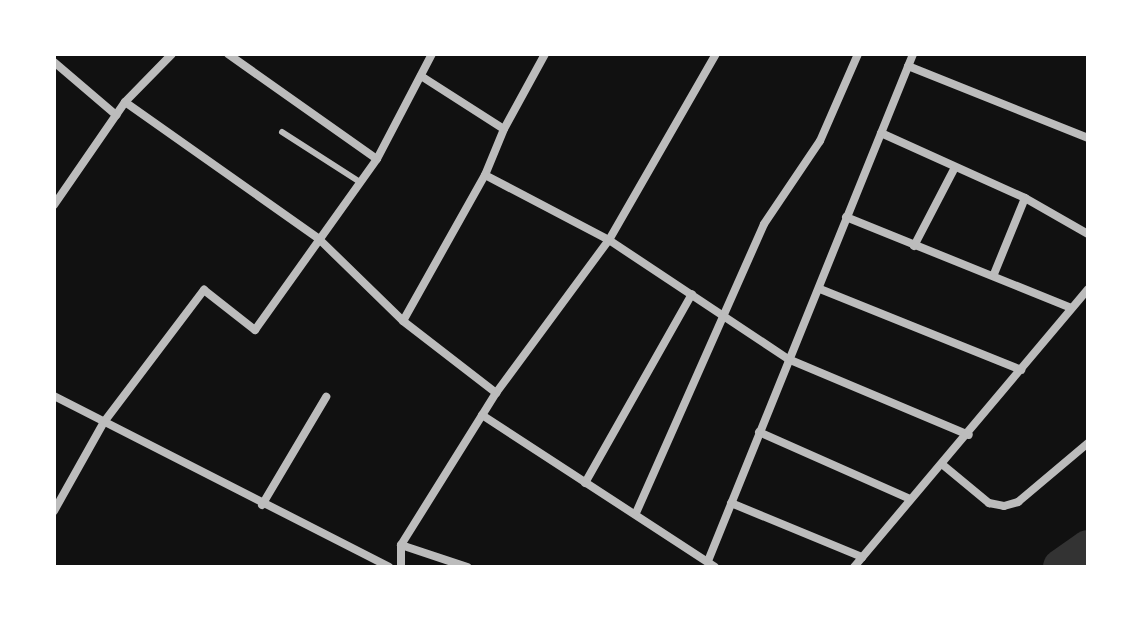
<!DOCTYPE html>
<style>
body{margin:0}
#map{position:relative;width:1142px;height:621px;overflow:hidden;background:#111;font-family:"Source Sans 3",sans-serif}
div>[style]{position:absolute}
.river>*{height:36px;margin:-18px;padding:0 18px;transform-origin:18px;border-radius:18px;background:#333}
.service>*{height:6px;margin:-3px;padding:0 3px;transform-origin:3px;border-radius:3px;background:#bcbcbc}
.minor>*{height:8px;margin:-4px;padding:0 4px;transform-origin:4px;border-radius:4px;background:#bcbcbc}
span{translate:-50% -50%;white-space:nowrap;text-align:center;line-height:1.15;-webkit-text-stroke:8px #fff;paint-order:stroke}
.frame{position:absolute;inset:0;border:56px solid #fff;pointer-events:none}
</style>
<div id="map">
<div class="river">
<div style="left:1061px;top:567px;width:33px;rotate:-35deg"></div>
</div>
<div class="service">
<div style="left:282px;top:132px;width:93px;rotate:32.7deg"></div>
</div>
<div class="minor">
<div style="left:228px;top:54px;width:182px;rotate:35.2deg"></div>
<div style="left:545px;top:54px;width:85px;rotate:118.7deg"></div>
<div style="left:504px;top:129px;width:50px;rotate:112.4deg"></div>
<div style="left:485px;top:175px;width:140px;rotate:27.7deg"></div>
<div style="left:609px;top:240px;width:215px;rotate:33.6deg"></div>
<div style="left:788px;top:359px;width:196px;rotate:22.8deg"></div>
<div style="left:54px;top:62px;width:82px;rotate:40.5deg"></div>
<div style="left:908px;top:66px;width:194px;rotate:21.8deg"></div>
<div style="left:421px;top:76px;width:98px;rotate:32.6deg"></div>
<div style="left:125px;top:102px;width:237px;rotate:35.2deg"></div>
<div style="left:319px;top:239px;width:117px;rotate:44.3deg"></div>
<div style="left:403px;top:321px;width:118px;rotate:37.7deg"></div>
<div style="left:881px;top:133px;width:158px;rotate:24.3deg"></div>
<div style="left:1025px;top:198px;width:73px;rotate:29.7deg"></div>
<div style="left:54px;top:205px;width:125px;rotate:-55.4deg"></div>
<div style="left:125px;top:102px;width:67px;rotate:-45.6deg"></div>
<div style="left:846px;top:217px;width:243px;rotate:22deg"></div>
<div style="left:914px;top:246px;width:87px;rotate:-62.5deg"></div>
<div style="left:994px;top:274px;width:82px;rotate:-67.8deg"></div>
<div style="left:820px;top:289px;width:217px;rotate:21.9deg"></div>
<div style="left:403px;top:321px;width:167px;rotate:-60.7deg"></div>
<div style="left:54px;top:396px;width:376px;rotate:27deg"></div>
<div style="left:482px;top:415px;width:278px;rotate:33.1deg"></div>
<div style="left:759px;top:432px;width:165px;rotate:23.9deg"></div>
<div style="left:943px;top:465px;width:60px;rotate:39.6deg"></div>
<div style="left:989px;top:503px;width:15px;rotate:11deg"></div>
<div style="left:1004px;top:506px;width:15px;rotate:-16deg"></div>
<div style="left:1018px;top:502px;width:92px;rotate:-40.1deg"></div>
<div style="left:585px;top:483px;width:217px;rotate:-60.5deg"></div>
<div style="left:731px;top:503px;width:142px;rotate:22.4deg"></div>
<div style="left:262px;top:505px;width:126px;rotate:-59.3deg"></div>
<div style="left:54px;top:511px;width:102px;rotate:-60.7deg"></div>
<div style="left:104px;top:422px;width:166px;rotate:-52.9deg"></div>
<div style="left:204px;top:290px;width:65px;rotate:38.1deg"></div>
<div style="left:255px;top:330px;width:210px;rotate:-54.5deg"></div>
<div style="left:377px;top:159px;width:119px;rotate:-62.4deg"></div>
<div style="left:636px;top:513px;width:316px;rotate:-66.1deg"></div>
<div style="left:764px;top:224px;width:100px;rotate:-56deg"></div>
<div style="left:820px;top:141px;width:95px;rotate:-66.4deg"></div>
<div style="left:401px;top:545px;width:70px;rotate:18.4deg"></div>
<div style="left:708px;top:561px;width:547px;rotate:-67.98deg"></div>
<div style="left:401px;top:567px;width:22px;rotate:-90deg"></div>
<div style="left:401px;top:545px;width:179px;rotate:-58deg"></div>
<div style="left:496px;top:393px;width:190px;rotate:-53.6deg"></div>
<div style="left:609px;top:240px;width:215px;rotate:-60.1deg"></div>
<div style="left:854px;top:567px;width:363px;rotate:-49.9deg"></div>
</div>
<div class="frame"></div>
</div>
